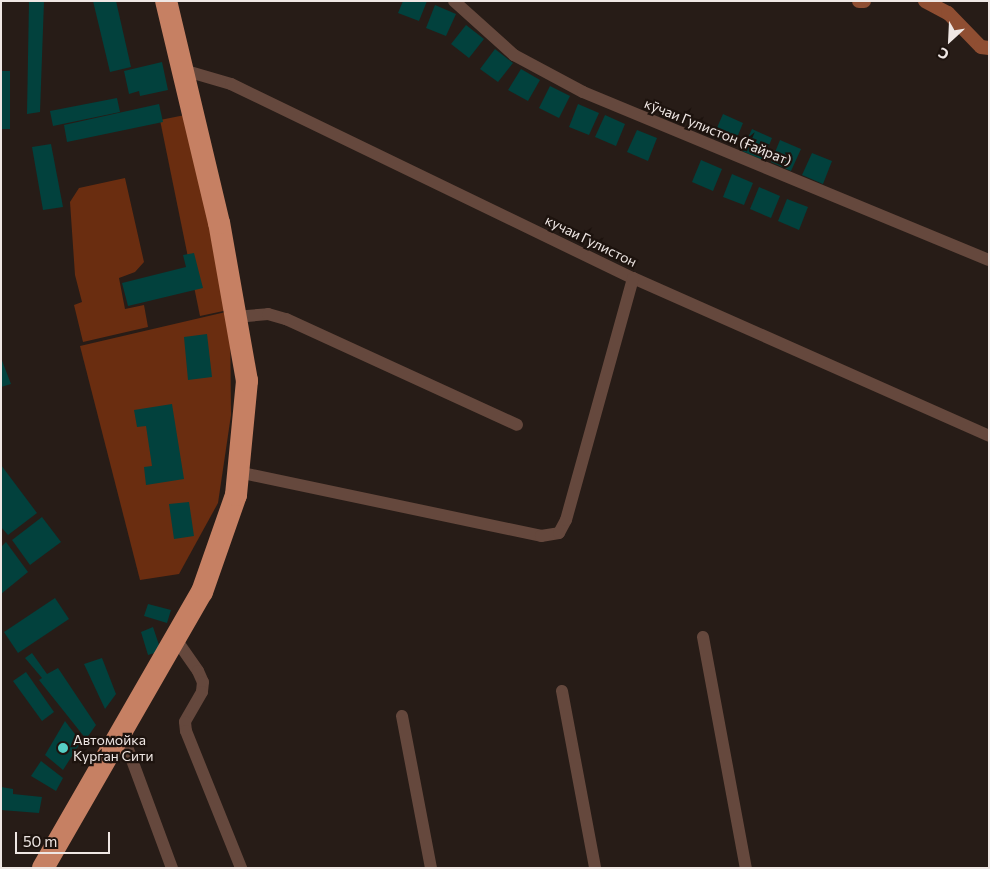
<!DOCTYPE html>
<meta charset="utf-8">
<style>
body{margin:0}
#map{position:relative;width:990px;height:869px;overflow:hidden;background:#271c17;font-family:Commissioner,sans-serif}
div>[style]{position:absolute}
.forest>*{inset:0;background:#6a2d10}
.canal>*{height:14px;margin:-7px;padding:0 7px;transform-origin:7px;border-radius:7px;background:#8f4e32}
.building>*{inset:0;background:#02413d}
.street>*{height:12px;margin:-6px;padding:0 6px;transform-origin:6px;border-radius:6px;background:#65483d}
.highway>*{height:22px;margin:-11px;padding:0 11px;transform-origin:11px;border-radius:11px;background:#c68063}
.dots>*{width:14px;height:14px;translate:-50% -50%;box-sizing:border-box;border:2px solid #1d130e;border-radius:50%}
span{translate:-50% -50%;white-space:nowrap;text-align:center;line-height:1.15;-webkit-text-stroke:4.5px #1d130e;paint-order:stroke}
.street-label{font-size:14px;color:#efe7e4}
.poi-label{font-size:14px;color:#efe7e4}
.left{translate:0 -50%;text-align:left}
.frame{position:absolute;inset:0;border:2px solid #efe7e4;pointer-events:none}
.north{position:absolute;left:925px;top:15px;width:50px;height:50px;-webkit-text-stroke:4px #1d130e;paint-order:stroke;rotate:205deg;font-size:14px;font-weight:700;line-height:20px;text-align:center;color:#efe7e4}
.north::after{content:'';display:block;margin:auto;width:18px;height:22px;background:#efe7e4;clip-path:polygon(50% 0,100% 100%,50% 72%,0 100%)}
.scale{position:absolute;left:15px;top:832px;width:95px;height:22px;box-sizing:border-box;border:2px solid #efe7e4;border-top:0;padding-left:6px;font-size:15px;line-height:18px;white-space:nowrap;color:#efe7e4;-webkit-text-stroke:4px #1d130e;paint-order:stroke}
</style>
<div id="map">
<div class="forest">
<div style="clip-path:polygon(185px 115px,228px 310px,200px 316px,160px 120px)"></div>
<div style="clip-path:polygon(125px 178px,144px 262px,135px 272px,119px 278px,125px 309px,144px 305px,148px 327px,83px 342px,74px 305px,82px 302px,75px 275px,70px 202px,79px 188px)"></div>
<div style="clip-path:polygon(230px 311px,231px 415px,218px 503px,179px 574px,140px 580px,80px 346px)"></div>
</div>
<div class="canal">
<div style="left:859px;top:1px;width:5px"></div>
<div style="left:925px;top:1px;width:26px;rotate:28deg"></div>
<div style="left:948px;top:13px;width:47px;rotate:45.9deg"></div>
<div style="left:981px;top:47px;width:8px;rotate:7deg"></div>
</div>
<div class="building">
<div style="clip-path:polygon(29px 1px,44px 1px,40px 112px,27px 114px)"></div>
<div style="clip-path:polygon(93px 1px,116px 1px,131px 67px,110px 72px)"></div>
<div style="clip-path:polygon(403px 1px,427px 1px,419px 21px,398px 13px)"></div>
<div style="clip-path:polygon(435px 5px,456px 14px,446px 36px,426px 28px)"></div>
<div style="clip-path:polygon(466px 25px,484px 39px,469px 58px,451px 44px)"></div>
<div style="clip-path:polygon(495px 49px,513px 63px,498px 82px,480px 69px)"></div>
<div style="clip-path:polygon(162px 62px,168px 90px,140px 96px,139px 91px,129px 94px,124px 71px)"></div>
<div style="clip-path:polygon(521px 69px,540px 80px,528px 101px,508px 90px)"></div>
<div style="clip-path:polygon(1px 71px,10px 71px,10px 129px,1px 129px)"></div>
<div style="clip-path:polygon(550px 86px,570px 96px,559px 118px,539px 108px)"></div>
<div style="clip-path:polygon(117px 98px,120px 112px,53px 126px,50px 111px)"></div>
<div style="clip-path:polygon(159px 104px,163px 122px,67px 142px,64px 125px)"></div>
<div style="clip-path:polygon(578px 104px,599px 113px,589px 135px,569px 127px)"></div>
<div style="clip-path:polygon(723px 114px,743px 123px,734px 145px,713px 137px)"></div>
<div style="clip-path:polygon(605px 115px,625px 124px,616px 146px,595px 137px)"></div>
<div style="clip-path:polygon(752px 129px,772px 138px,763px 160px,742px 151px)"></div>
<div style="clip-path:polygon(637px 130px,657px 138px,648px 161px,627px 152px)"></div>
<div style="clip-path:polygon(780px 140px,801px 149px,791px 171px,771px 162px)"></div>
<div style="clip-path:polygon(51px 144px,63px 207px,43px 210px,32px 147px)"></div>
<div style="clip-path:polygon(812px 153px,832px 161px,823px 184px,802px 175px)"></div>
<div style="clip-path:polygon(701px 160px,722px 169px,713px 191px,692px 182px)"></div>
<div style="clip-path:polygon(732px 174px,753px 183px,744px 205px,723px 197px)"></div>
<div style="clip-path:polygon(759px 187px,780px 196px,771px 218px,750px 209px)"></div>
<div style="clip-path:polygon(787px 199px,808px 207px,799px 230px,778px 221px)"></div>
<div style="clip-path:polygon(194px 253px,203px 288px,128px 306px,122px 283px,186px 267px,183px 255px)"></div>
<div style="clip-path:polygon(207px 334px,212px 377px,188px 380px,184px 337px)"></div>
<div style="clip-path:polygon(1px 358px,11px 384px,1px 387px)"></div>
<div style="clip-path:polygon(172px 404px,184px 479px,146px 485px,144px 467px,152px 466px,146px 426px,137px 427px,134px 410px)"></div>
<div style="clip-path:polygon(1px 465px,37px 513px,8px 535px,1px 527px)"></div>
<div style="clip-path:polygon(189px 502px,194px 536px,174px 539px,169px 504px)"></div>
<div style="clip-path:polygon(42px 517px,61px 542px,30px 565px,12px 540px)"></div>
<div style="clip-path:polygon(6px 542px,28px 572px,1px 594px,1px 547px)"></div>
<div style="clip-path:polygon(55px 598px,69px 619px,18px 653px,4px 632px)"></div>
<div style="clip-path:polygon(148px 604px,171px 610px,167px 623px,144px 616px)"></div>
<div style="clip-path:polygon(153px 627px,161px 651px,148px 655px,141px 632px)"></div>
<div style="clip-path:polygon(32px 653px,47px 674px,58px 668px,96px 725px,86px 739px,39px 680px,42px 678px,25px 658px)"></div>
<div style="clip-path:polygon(102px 658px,116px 694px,105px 709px,84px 664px)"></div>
<div style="clip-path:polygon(26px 672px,54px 712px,42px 721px,13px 681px)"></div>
<div style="clip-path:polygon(65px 721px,81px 742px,63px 770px,45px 755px)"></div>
<div style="clip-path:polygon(41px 761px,63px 778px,56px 791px,31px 776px)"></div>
<div style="clip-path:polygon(1px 787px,13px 789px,13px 794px,42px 797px,39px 813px,1px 810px)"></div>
</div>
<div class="street">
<div style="left:454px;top:1px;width:81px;rotate:42deg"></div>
<div style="left:514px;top:55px;width:78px;rotate:28.2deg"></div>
<div style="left:583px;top:92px;width:439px;rotate:22.5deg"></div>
<div style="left:183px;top:70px;width:50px;rotate:16.3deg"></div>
<div style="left:231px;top:84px;width:446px;rotate:25.8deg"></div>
<div style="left:633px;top:278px;width:389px;rotate:23.9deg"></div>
<div style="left:235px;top:317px;width:33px;rotate:-5deg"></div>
<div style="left:268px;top:314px;width:19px;rotate:16deg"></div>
<div style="left:286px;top:319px;width:254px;rotate:24.6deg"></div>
<div style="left:238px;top:472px;width:310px;rotate:11.9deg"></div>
<div style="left:541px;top:536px;width:18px;rotate:-9deg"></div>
<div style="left:559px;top:533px;width:15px;rotate:-62deg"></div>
<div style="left:566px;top:520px;width:251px;rotate:-74.5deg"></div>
<div style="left:703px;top:637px;width:235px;rotate:79.5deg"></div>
<div style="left:175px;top:638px;width:40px;rotate:55.1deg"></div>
<div style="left:198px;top:671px;width:12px;rotate:66deg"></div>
<div style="left:203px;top:682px;width:10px;rotate:96deg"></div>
<div style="left:202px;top:692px;width:34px;rotate:120deg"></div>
<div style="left:185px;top:722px;width:9px;rotate:84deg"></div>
<div style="left:186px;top:731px;width:148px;rotate:68.1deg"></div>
<div style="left:562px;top:691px;width:180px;rotate:79.4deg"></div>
<div style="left:402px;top:716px;width:155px;rotate:79.2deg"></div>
<div style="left:122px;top:733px;width:144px;rotate:69.7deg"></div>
</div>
<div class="highway">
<div style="left:43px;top:868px;width:319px;rotate:-60.1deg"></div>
<div style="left:202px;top:592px;width:103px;rotate:-70.7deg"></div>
<div style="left:236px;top:495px;width:115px;rotate:-84.5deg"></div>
<div style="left:247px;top:381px;width:160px;rotate:-100deg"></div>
<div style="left:219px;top:223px;width:228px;rotate:-103.4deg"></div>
</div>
<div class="dots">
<div style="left:63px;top:748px;background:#56cec4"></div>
</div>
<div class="street-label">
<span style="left:718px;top:132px;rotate:22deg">кӯчаи Гулистон (Ғайрат)</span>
<span style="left:591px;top:241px;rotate:26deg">кучаи Гулистон</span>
</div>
<div class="poi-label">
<span class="left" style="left:73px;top:748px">Автомойка<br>Курган Сити</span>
</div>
<div class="frame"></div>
<div class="north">С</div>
<div class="scale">50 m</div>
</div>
